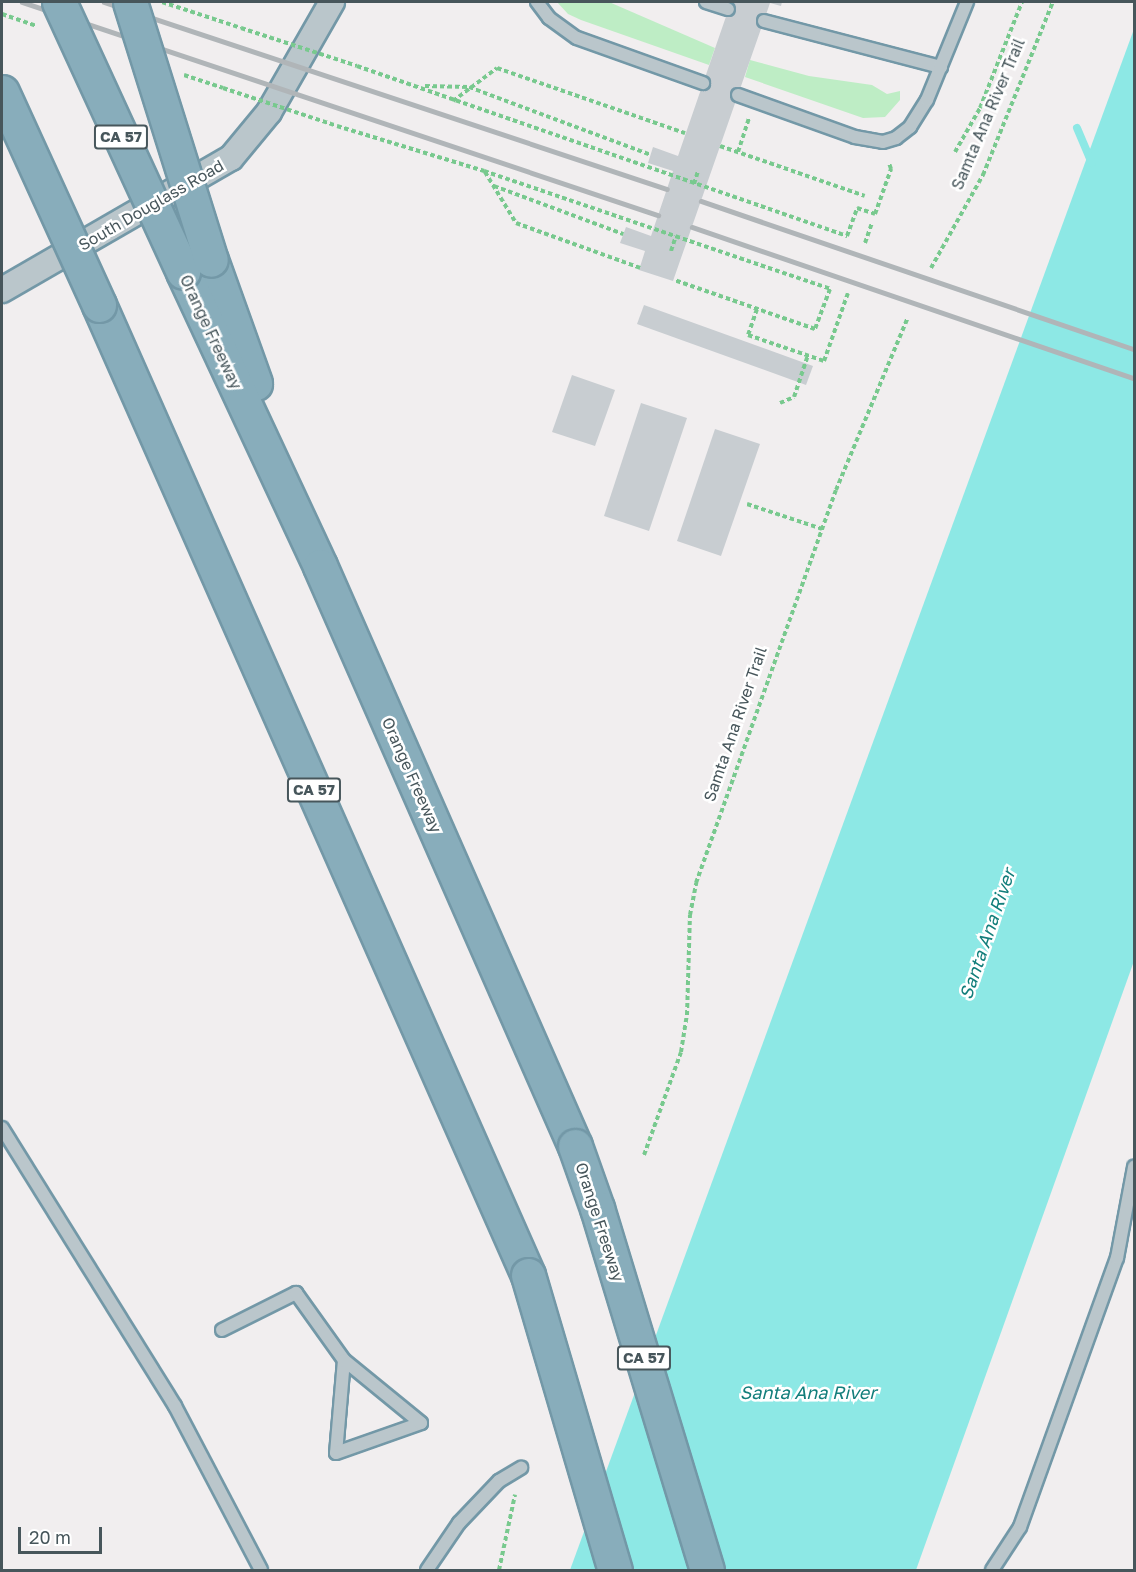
<!DOCTYPE html>
<style>
body{margin:0}
#map{position:relative;width:1136px;height:1572px;overflow:hidden;background:#f1eeef;font-family:"Golos Text",sans-serif}
div>[style]{position:absolute}
.green>*{inset:0;background:#beedc5}
.water>*{inset:0;background:#8de8e5}
.stream>*{height:8px;margin:-4px;padding:0 4px;transform-origin:4px;border-radius:4px;background:#8de8e5}
.building>*{inset:0;background:#c8cdd1}
.path>*{height:4px;margin-top:-2px;transform-origin:0;background:repeating-linear-gradient(90deg,#78c98e 0 4.5px,transparent 0 7.5px)}
.roads{filter:drop-shadow(2px 0 #7398a7) drop-shadow(-2px 0 #7398a7) drop-shadow(0 2px #7398a7) drop-shadow(0 -2px #7398a7)}
.lane>*{height:12px;margin:-6px;padding:0 6px;transform-origin:6px;border-radius:6px;background:#bac6cb}
.street>*{height:24px;margin:-12px;padding:0 12px;transform-origin:12px;border-radius:12px;background:#bac6cb}
.highway>*{height:33px;margin:-16.5px;padding:0 16.5px;transform-origin:16.5px;border-radius:16.5px;background:#88adbb}
.rail>*{height:4.5px;margin:-2.25px;padding:0 2.25px;transform-origin:2.25px;border-radius:2.25px;background:#b0b5b8}
.path-bridge>*{height:4px;margin-top:-2px;transform-origin:0;background:repeating-linear-gradient(90deg,#78c98e 0 4.5px,transparent 0 7.5px)}
.bridges{filter:drop-shadow(2px 0 #7398a7) drop-shadow(-2px 0 #7398a7) drop-shadow(0 2px #7398a7) drop-shadow(0 -2px #7398a7)}
.highway-bridge>*{height:33px;margin:-16.5px;padding:0 16.5px;transform-origin:16.5px;border-radius:16.5px;background:#88adbb}
span{translate:-50% -50%;white-space:nowrap;text-align:center;line-height:1.15;-webkit-text-stroke:5px #fff;paint-order:stroke}
.shield-label span{padding:2px 4px;background:#fff;border:2px solid;border-radius:4px;-webkit-text-stroke-width:0}
.shield-label{font-size:15px;color:#47565b;font-weight:700}
.street-label{font-size:16px;color:#47565b}
.water-label{font-size:18px;color:#127e7b;font-style:italic}
.frame{position:absolute;inset:0;border:3px solid #47565b;pointer-events:none}
.scale{position:absolute;left:18px;top:1527px;width:84px;height:27px;box-sizing:border-box;border:3px solid #47565b;border-top:0;padding-left:8px;font-size:18px;line-height:21px;white-space:nowrap;color:#47565b;-webkit-text-stroke:4px #fff;paint-order:stroke}
</style>
<div id="map">
<div class="green">
<div style="clip-path:polygon(557px 2px,609px 2px,715px 48px,709px 65px,581px 20px,568px 14px)"></div>
<div style="clip-path:polygon(750px 60px,809px 76px,872px 85px,887px 94px,900px 91px,900px 100px,885px 117px,863px 118px,745px 77px)"></div>
</div>
<div class="water">
<div style="clip-path:polygon(1134px 29px,1134px 961px,916px 1570px,570px 1570px)"></div>
</div>
<div class="stream">
<div style="left:1077px;top:128px;width:38px;rotate:67deg"></div>
</div>
<div class="building">
<div style="clip-path:polygon(731px 2px,782px 2px,781px 6px,770px 3px,673px 281px,639px 270px,645px 251px,620px 243px,626px 227px,651px 236px,673px 171px,648px 163px,653px 147px,678px 156px)"></div>
<div style="clip-path:polygon(644px 305px,813px 366px,806px 385px,637px 324px)"></div>
<div style="clip-path:polygon(572px 375px,615px 390px,595px 446px,552px 432px)"></div>
<div style="clip-path:polygon(641px 403px,687px 418px,649px 531px,604px 516px)"></div>
<div style="clip-path:polygon(715px 429px,760px 444px,721px 556px,677px 541px)"></div>
</div>
<div class="path">
<div style="left:162px;top:2px;width:83px;rotate:18.2deg"></div>
<div style="left:2px;top:14px;width:37px;rotate:19deg"></div>
<div style="left:357px;top:66px;width:519px;rotate:19.13deg"></div>
<div style="left:847px;top:236px;width:30px;rotate:-70deg"></div>
<div style="left:857px;top:208px;width:19px;rotate:18deg"></div>
<div style="left:875px;top:214px;width:48px;rotate:-70.4deg"></div>
<div style="left:891px;top:169px;width:6px;rotate:-108deg"></div>
<div style="left:184px;top:75px;width:41px;rotate:18.4deg"></div>
<div style="left:425px;top:86px;width:44px;rotate:1.3deg"></div>
<div style="left:469px;top:87px;width:194px;rotate:20.5deg"></div>
<div style="left:453px;top:101px;width:55px;rotate:-36.9deg"></div>
<div style="left:497px;top:68px;width:199px;rotate:19.1deg"></div>
<div style="left:337px;top:126px;width:154px;rotate:17deg"></div>
<div style="left:484px;top:171px;width:366px;rotate:18.8deg"></div>
<div style="left:830px;top:289px;width:43px;rotate:110.6deg"></div>
<div style="left:815px;top:329px;width:149px;rotate:-160.8deg"></div>
<div style="left:720px;top:146px;width:153px;rotate:19deg"></div>
<div style="left:738px;top:152px;width:35px;rotate:-72deg"></div>
<div style="left:955px;top:152px;width:51px;rotate:-60.4deg"></div>
<div style="left:980px;top:108px;width:114px;rotate:-68.4deg"></div>
<div style="left:485px;top:172px;width:60px;rotate:58.7deg"></div>
<div style="left:516px;top:223px;width:132px;rotate:19.9deg"></div>
<div style="left:694px;top:184px;width:14px;rotate:-73deg"></div>
<div style="left:494px;top:186px;width:138px;rotate:20.4deg"></div>
<div style="left:865px;top:243px;width:21px;rotate:-71deg"></div>
<div style="left:671px;top:251px;width:16px;rotate:-72deg"></div>
<div style="left:931px;top:268px;width:107px;rotate:-60.8deg"></div>
<div style="left:983px;top:175px;width:187px;rotate:-68deg"></div>
<div style="left:757px;top:309px;width:28px;rotate:109deg"></div>
<div style="left:748px;top:335px;width:80px;rotate:18.9deg"></div>
<div style="left:824px;top:361px;width:72px;rotate:-70.6deg"></div>
<div style="left:780px;top:403px;width:15px;rotate:-23deg"></div>
<div style="left:794px;top:397px;width:44px;rotate:-71.6deg"></div>
<div style="left:747px;top:504px;width:79px;rotate:18.4deg"></div>
<div style="left:644px;top:1155px;width:109px;rotate:-70.2deg"></div>
<div style="left:681px;top:1052px;width:37px;rotate:-81deg"></div>
<div style="left:687px;top:1015px;width:100px;rotate:-88.3deg"></div>
<div style="left:690px;top:915px;width:33px;rotate:-79deg"></div>
<div style="left:696px;top:883px;width:417px;rotate:-70.4deg"></div>
<div style="left:836px;top:490px;width:187px;rotate:-67.4deg"></div>
<div style="left:499px;top:1570px;width:77px;rotate:-78deg"></div>
</div>
<div class="roads">
<div class="lane">
<div style="left:537px;top:2px;width:20px;rotate:53deg"></div>
<div style="left:549px;top:18px;width:34px;rotate:36deg"></div>
<div style="left:577px;top:38px;width:134px;rotate:19.7deg"></div>
<div style="left:706px;top:2px;width:23px;rotate:18deg"></div>
<div style="left:764px;top:21px;width:183px;rotate:14.6deg"></div>
<div style="left:738px;top:95px;width:124px;rotate:19.7deg"></div>
<div style="left:855px;top:137px;width:28px;rotate:10deg"></div>
<div style="left:883px;top:142px;width:14px;rotate:-17deg"></div>
<div style="left:896px;top:138px;width:18px;rotate:-38deg"></div>
<div style="left:910px;top:127px;width:32px;rotate:-58deg"></div>
<div style="left:927px;top:100px;width:106px;rotate:-67.8deg"></div>
<div style="left:2px;top:1128px;width:327px;rotate:58.1deg"></div>
<div style="left:175px;top:1406px;width:185px;rotate:62.3deg"></div>
<div style="left:222px;top:1330px;width:83px;rotate:-26.6deg"></div>
<div style="left:296px;top:1293px;width:82px;rotate:54.4deg"></div>
<div style="left:344px;top:1360px;width:93px;rotate:94.9deg"></div>
<div style="left:336px;top:1453px;width:90px;rotate:-19.4deg"></div>
<div style="left:421px;top:1423px;width:99px;rotate:-140.7deg"></div>
<div style="left:427px;top:1570px;width:57px;rotate:-55.8deg"></div>
<div style="left:459px;top:1523px;width:58px;rotate:-46.4deg"></div>
<div style="left:499px;top:1481px;width:26px;rotate:-31deg"></div>
<div style="left:992px;top:1570px;width:51px;rotate:-56.9deg"></div>
<div style="left:1020px;top:1527px;width:286px;rotate:-70.2deg"></div>
<div style="left:1117px;top:1258px;width:93px;rotate:-79.4deg"></div>
</div>
<div class="street">
<div style="left:2px;top:290px;width:264px;rotate:-30deg"></div>
<div style="left:231px;top:158px;width:60px;rotate:-50.4deg"></div>
<div style="left:269px;top:112px;width:127px;rotate:-60.2deg"></div>
</div>
<div class="highway">
<div style="left:211px;top:260px;width:131px;rotate:70.3deg"></div>
<div style="left:183px;top:272px;width:324px;rotate:65deg"></div>
<div style="left:320px;top:566px;width:634px;rotate:66.27deg"></div>
<div style="left:99px;top:305px;width:1061px;rotate:66.14deg"></div>
</div>
</div>
<div class="rail">
<div style="left:22px;top:2px;width:671px;rotate:18.52deg"></div>
<div style="left:104px;top:2px;width:593px;rotate:18.37deg"></div>
<div style="left:701px;top:201px;width:458px;rotate:18.9deg"></div>
<div style="left:692px;top:227px;width:467px;rotate:18.9deg"></div>
</div>
<div class="path-bridge">
<div style="left:241px;top:28px;width:122px;rotate:18.1deg"></div>
<div style="left:223px;top:88px;width:120px;rotate:18.4deg"></div>
</div>
<div class="bridges">
<div class="highway-bridge">
<div style="left:59px;top:2px;width:297px;rotate:65.3deg"></div>
<div style="left:130px;top:2px;width:270px;rotate:72.6deg"></div>
<div style="left:2px;top:92px;width:234px;rotate:65.5deg"></div>
<div style="left:575px;top:1146px;width:66px;rotate:70.5deg"></div>
<div style="left:597px;top:1208px;width:378px;rotate:73.1deg"></div>
<div style="left:528px;top:1275px;width:308px;rotate:73.6deg"></div>
</div>
</div>
<div class="shield-label">
<span style="left:121px;top:137px">CA 57</span>
<span style="left:314px;top:790px">CA 57</span>
<span style="left:644px;top:1358px">CA 57</span>
</div>
<div class="street-label">
<span style="left:988px;top:114px;rotate:-67deg">Samta Ana River Trail</span>
<span style="left:151px;top:205px;rotate:-30deg">South Douglass Road</span>
<span style="left:211px;top:332px;rotate:65deg">Orange Freeway</span>
<span style="left:735px;top:724px;rotate:-71deg">Samta Ana River Trail</span>
<span style="left:412px;top:775px;rotate:66deg">Orange Freeway</span>
<span style="left:600px;top:1222px;rotate:72deg">Orange Freeway</span>
</div>
<div class="water-label">
<span style="left:987px;top:934px;rotate:-71deg">Santa Ana River</span>
<span style="left:808px;top:1392px">Santa Ana River</span>
</div>
<div class="frame"></div>
<div class="scale">20 m</div>
</div>
